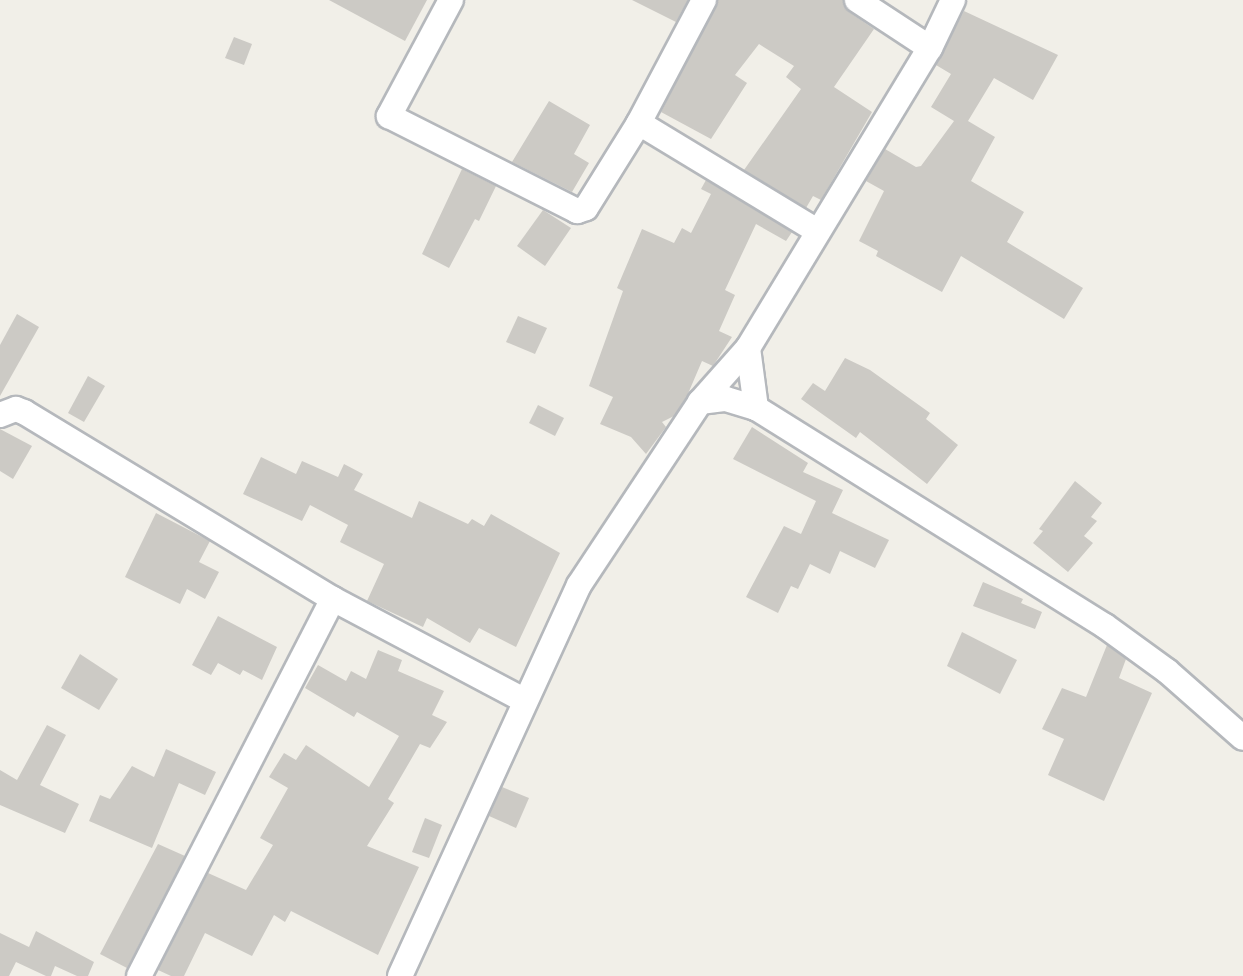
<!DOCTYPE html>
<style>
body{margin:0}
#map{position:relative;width:1243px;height:976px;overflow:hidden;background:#f1efe8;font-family:"PT Sans",sans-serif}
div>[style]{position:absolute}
.building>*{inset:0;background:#cccac5}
.roads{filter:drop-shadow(2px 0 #b5b8bc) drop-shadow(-2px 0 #b5b8bc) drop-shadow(0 2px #b5b8bc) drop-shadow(0 -2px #b5b8bc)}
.street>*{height:24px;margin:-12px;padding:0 12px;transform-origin:12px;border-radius:12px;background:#fff}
span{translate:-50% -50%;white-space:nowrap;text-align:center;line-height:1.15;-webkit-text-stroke:4.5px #fff;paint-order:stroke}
</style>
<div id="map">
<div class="building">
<div style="clip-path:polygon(329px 0,427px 0,405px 41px)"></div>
<div style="clip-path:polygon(632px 0,688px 0,676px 22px)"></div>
<div style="clip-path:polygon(718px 0,843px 0,849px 12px,874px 29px,834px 87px,872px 112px,821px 200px,813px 196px,806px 208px,744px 170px,801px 89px,786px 77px,794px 66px,759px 44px,735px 75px,747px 83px,711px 139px,661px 112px)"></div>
<div style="clip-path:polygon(964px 11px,1058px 55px,1033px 100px,994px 78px,968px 121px,995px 137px,971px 181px,1024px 212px,1007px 242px,1083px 288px,1064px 319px,961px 256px,942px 292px,876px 256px,878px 251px,859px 241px,884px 191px,866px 181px,885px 149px,916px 167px,921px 166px,954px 121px,931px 107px,951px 74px,936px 65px)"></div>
<div style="clip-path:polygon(234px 37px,252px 44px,244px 65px,225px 58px)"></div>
<div style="clip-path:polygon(549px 101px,590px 125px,574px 154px,589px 163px,572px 192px,512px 162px)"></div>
<div style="clip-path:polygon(462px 169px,496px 186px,479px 221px,475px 219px,449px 268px,422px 254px)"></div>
<div style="clip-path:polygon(706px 180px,792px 232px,786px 241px,756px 224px,725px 290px,735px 295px,719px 331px,732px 337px,713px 366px,702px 361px,687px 396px,674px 416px,662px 422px,666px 427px,646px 454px,631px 437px,600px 424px,613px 397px,589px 386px,623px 291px,617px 288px,642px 229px,674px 243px,682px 228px,691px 233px,711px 194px,701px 189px)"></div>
<div style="clip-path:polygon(543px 210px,571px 228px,545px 266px,517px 246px)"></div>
<div style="clip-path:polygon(17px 314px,39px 327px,0 396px,0 345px)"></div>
<div style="clip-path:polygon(518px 316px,547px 328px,535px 354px,506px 342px)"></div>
<div style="clip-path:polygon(845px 358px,870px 370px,930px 413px,926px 419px,958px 445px,927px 484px,860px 432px,856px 438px,801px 399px,813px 383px,825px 391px)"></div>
<div style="clip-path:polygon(88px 376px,105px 386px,84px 422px,68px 413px)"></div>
<div style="clip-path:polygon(538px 405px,564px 418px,555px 436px,529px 423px)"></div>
<div style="clip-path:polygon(752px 427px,808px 463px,803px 472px,843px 490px,832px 513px,889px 540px,875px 568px,840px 551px,830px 574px,810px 564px,798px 589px,791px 586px,778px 613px,746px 597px,784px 526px,801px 534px,816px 501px,733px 459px)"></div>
<div style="clip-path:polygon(0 429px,32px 446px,13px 479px,0 471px)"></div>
<div style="clip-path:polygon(261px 457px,296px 474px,302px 461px,338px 477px,344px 464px,363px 474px,354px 490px,412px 518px,419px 501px,468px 524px,472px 519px,484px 526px,491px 514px,560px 553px,516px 647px,479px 628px,470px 643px,427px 618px,423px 627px,367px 601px,384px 564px,340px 542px,348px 525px,310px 505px,302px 521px,243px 494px)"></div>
<div style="clip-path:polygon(1075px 481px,1102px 503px,1091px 517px,1097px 521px,1084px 536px,1093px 543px,1068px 572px,1033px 543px,1043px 531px,1039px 529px)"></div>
<div style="clip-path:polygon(156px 513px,210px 541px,199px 562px,219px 572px,205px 599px,187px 589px,180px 604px,125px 577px)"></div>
<div style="clip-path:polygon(983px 582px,1023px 599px,1021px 603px,1042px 612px,1035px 629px,973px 606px)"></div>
<div style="clip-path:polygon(218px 616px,277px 647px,262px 680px,243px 670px,240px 675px,218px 663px,211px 675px,192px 665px)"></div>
<div style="clip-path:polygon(962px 632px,1017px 660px,1000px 694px,947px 666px)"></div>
<div style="clip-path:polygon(1107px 645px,1126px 659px,1119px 678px,1152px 693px,1104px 801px,1048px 775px,1064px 739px,1042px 729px,1062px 688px,1086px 697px)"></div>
<div style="clip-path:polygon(378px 650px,402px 660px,398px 671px,444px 691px,432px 715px,447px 722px,430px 748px,420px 744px,388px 799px,394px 803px,367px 846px,419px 867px,378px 955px,291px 911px,285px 922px,274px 915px,252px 956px,205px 933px,184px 976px,171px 976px,158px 970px,208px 873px,246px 890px,273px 845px,260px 838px,288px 788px,269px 777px,284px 753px,296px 760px,306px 745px,369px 787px,399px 736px,357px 712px,354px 717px,305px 688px,318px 665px,346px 681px,351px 671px,366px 679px)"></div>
<div style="clip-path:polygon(80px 654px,118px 679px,99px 710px,61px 688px)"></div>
<div style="clip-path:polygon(47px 725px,66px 735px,40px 785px,79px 804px,65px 833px,0 805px,0 770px,17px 780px)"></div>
<div style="clip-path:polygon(166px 749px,216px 772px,205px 795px,179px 783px,152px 848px,89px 821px,100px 795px,110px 799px,132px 766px,154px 777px)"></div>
<div style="clip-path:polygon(502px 787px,529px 798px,516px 828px,489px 816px)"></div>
<div style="clip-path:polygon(425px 818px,442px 825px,429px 858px,412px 852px)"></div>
<div style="clip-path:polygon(158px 844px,185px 856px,127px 968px,100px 954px)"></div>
<div style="clip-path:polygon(36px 931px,94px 962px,88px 976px,77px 976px,55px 966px,51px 976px,46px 976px,16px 962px,9px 976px,0 976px,0 933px,29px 947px)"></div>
</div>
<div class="roads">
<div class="street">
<div style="left:451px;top:0;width:132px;rotate:118.1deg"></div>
<div style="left:389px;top:116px;width:211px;rotate:26.8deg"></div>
<div style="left:577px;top:211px;width:9px;rotate:-18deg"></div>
<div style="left:586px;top:208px;width:100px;rotate:-58.1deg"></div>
<div style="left:704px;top:0;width:139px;rotate:117.9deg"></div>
<div style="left:639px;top:123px;width:208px;rotate:31.2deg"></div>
<div style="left:857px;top:0;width:87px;rotate:33.3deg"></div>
<div style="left:748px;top:348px;width:61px;rotate:82.4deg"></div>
<div style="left:700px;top:402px;width:26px;rotate:-7deg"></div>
<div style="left:726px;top:399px;width:31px;rotate:17deg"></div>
<div style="left:756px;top:408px;width:411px;rotate:32deg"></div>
<div style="left:1105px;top:626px;width:77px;rotate:36deg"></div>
<div style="left:1167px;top:671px;width:101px;rotate:41.4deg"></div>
<div style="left:0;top:415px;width:17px;rotate:-21deg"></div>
<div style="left:16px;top:409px;width:9px;rotate:21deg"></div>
<div style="left:24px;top:412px;width:361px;rotate:31.2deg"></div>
<div style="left:333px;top:599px;width:216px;rotate:27.9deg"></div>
<div style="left:139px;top:976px;width:424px;rotate:-62.8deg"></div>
<div style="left:400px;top:976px;width:430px;rotate:-65.4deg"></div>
<div style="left:579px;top:585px;width:219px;rotate:-56.5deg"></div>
<div style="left:700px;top:402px;width:72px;rotate:-48.4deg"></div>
<div style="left:748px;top:348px;width:351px;rotate:-58.8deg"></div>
<div style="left:930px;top:48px;width:53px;rotate:-64.4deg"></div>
</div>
</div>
</div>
